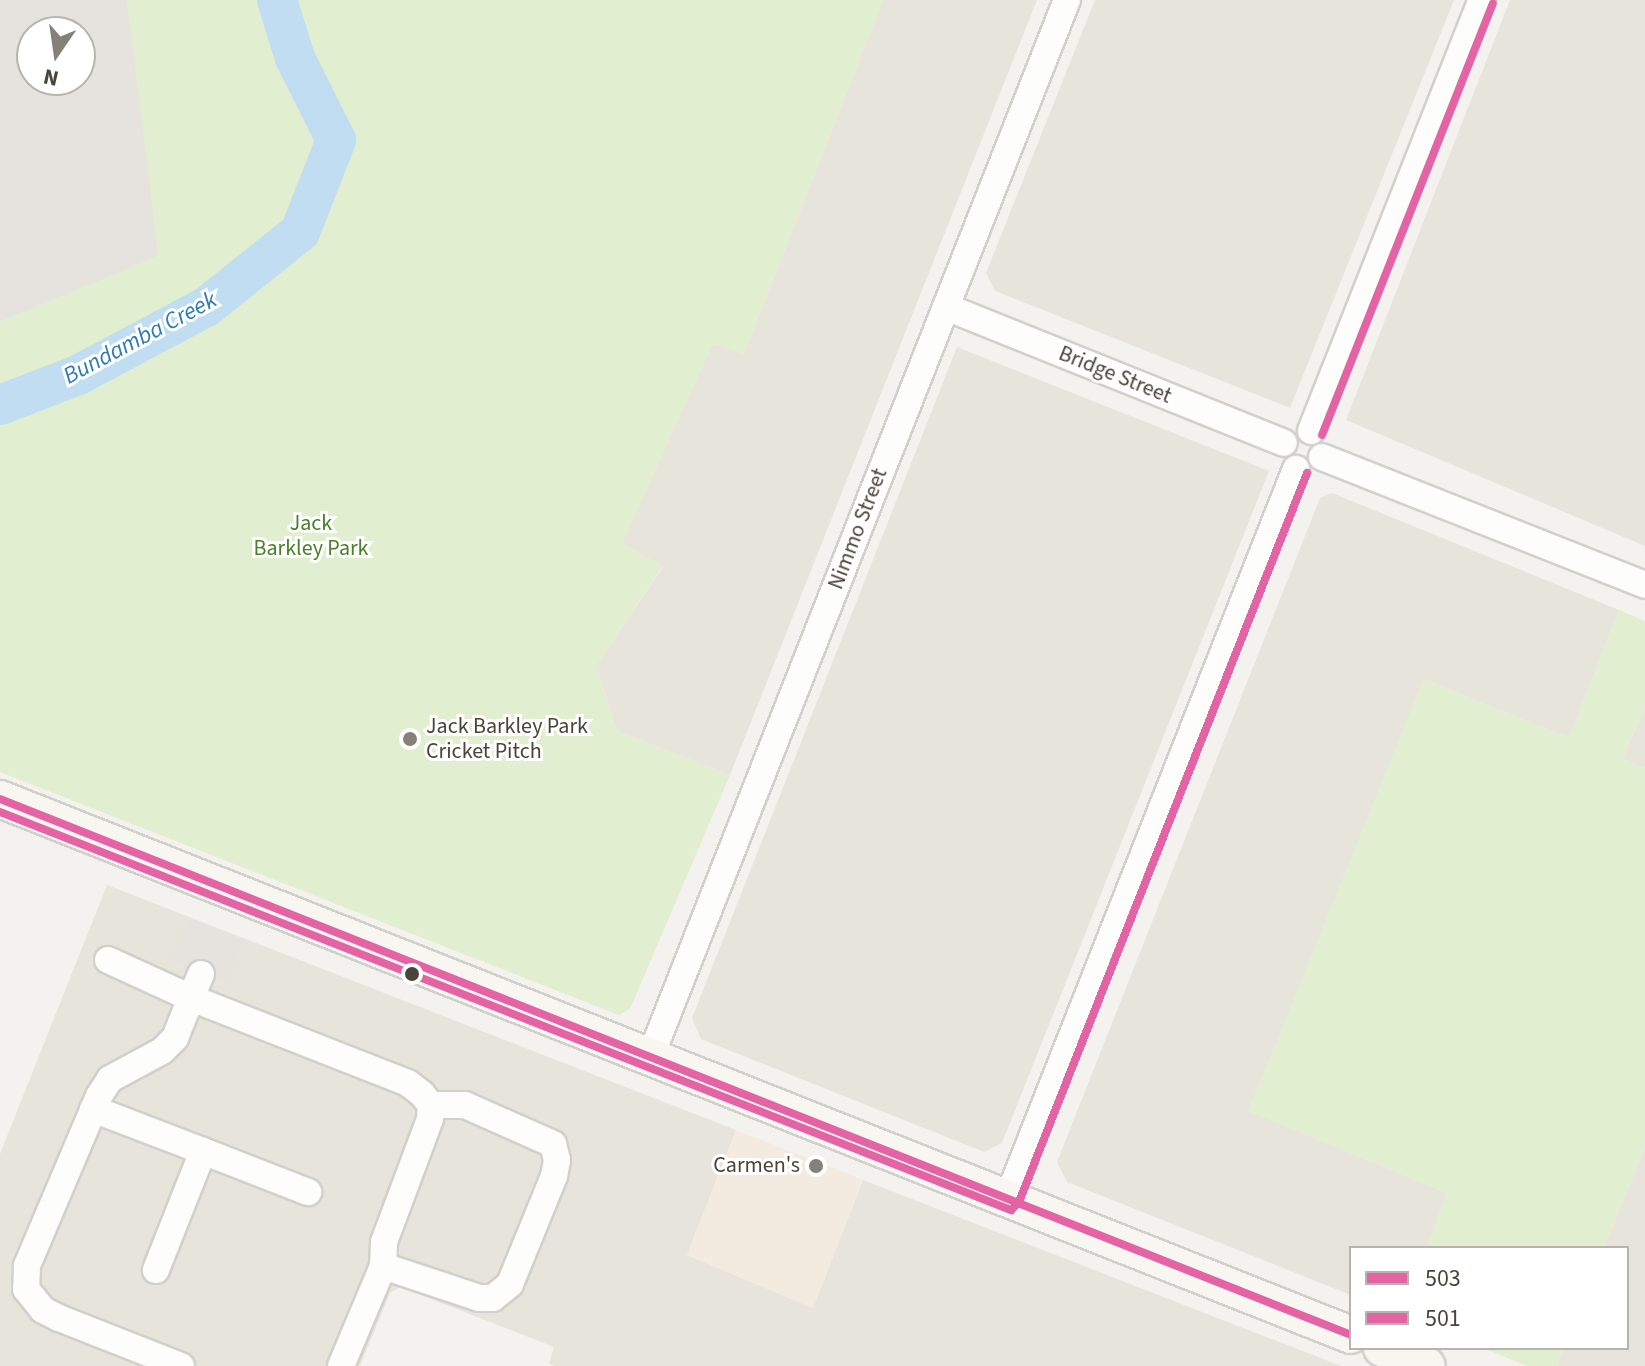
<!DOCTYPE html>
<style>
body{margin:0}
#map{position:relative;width:1645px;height:1366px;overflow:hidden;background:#f4f2ee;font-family:"Source Sans 3",sans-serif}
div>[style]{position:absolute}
.residential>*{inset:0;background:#e7e4dc}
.commercial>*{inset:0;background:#f3ebdf}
.industrial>*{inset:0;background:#e6e2de}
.green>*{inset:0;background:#e1eecf}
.parking>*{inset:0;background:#e6e3df}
.river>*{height:40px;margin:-20px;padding:0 20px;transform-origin:20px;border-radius:20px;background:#c0ddf1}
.roads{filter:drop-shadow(2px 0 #d2d0cb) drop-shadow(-2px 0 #d2d0cb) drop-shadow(0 2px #d2d0cb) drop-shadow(0 -2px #d2d0cb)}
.street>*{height:26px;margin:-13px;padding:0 13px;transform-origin:13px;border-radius:13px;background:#fdfdfc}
.secondary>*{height:36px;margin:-18px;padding:0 18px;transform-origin:18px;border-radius:18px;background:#f7f6f1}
.bus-1>*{height:8px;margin:-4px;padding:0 4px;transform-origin:4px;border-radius:4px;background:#e463a4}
.bus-2>*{height:8px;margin:-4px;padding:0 4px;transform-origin:4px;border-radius:4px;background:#e463a4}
.dots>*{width:22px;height:22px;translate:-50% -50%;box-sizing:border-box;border:4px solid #fff;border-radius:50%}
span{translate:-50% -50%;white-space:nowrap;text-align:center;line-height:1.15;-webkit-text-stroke:6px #fff;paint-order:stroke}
.street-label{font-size:22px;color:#4b4439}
.park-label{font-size:22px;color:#4a7f2a}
.poi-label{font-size:22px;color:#4b4439}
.left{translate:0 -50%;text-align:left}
.right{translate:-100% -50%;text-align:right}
.water-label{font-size:24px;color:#2e7ab2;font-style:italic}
.legend{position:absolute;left:1349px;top:1246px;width:280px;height:104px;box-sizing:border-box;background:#fff;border:2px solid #b7b4b0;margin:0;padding:10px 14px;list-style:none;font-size:24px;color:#4b4439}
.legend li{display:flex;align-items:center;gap:16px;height:40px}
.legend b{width:40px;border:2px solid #b7b4b0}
.north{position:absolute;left:16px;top:16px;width:80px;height:80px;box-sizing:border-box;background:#fff;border:2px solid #b7b4b0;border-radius:50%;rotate:193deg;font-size:22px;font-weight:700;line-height:32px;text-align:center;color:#4b4439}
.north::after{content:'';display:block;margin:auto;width:28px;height:36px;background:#868178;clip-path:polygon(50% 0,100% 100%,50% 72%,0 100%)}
</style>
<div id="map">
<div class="residential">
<div style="clip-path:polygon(883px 0,1037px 0,730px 775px,617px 731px,596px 665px,663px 567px,622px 543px,713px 343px,744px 354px)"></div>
<div style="clip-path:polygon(1095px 0,1454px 0,1290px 408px,995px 291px,986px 273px)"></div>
<div style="clip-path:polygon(1510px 0,1645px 0,1645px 546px,1346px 420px)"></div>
<div style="clip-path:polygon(957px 347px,1269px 471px,1002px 1143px,984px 1152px,701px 1039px,692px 1018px)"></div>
<div style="clip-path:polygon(1332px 493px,1619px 610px,1569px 738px,1424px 679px,1249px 1111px,1447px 1193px,1427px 1248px,1351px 1248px,1351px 1295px,1067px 1182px,1057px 1162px,1320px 498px)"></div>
<div style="clip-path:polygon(1645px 706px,1645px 768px,1623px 759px)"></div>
<div style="clip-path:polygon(107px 885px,736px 1130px,687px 1255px,813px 1308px,863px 1180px,1341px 1366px,555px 1366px,549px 1364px,554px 1347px,400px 1287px,390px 1293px,360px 1366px,0 1366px,0 1154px)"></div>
<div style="clip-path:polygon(1645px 1147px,1645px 1366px,1557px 1366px,1564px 1348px,1627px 1348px,1627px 1248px,1604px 1248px)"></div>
</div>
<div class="commercial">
<div style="clip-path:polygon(736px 1130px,863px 1180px,813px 1308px,687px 1255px)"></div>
</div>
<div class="industrial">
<div style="clip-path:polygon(evenodd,0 0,127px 0,159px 256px,0 322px,0 0,32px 32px,80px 32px,80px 80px,32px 80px,32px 32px)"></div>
</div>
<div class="green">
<div style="clip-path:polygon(127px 0,883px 0,744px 354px,713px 344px,622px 543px,663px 566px,596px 665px,617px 731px,730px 775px,630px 1009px,619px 1015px,0 772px,0 322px,158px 256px)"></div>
<div style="clip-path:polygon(1619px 610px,1645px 621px,1645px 706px,1623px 759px,1645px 768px,1645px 1147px,1604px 1248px,1427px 1248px,1447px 1193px,1248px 1111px,1424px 679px,1569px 738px)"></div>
<div style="clip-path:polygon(1483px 1348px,1564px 1348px,1557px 1366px,1527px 1366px)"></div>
</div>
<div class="parking">
<div style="clip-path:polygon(188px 918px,244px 940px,227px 984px,170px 961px)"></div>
</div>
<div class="river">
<div style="left:0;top:405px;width:84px;rotate:-21deg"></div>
<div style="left:78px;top:375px;width:145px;rotate:-28deg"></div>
<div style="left:206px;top:307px;width:120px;rotate:-38.6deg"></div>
<div style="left:300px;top:232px;width:99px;rotate:-68.6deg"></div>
<div style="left:336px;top:140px;width:92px;rotate:-116.6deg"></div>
<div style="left:295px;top:58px;width:61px;rotate:-107.2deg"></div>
</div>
<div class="roads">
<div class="street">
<div style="left:946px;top:307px;width:364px;rotate:21.9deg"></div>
<div style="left:1311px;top:431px;width:464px;rotate:-68.4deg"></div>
<div style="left:1322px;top:457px;width:347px;rotate:21.6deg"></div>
<div style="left:108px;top:960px;width:91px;rotate:24.6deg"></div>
<div style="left:191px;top:998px;width:43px;rotate:111.8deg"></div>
<div style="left:175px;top:1038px;width:18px;rotate:135deg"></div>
<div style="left:162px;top:1051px;width:59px;rotate:151.7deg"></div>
<div style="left:110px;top:1079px;width:20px;rotate:123deg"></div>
<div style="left:99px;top:1096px;width:185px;rotate:113deg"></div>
<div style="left:27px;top:1266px;width:23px;rotate:92deg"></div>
<div style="left:26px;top:1289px;width:27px;rotate:51deg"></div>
<div style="left:43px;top:1310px;width:18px;rotate:27deg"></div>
<div style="left:59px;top:1318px;width:131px;rotate:21.5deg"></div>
<div style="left:201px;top:974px;width:26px;rotate:113deg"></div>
<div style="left:191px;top:998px;width:233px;rotate:21.4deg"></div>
<div style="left:408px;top:1083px;width:18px;rotate:38deg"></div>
<div style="left:422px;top:1094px;width:14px;rotate:51deg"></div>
<div style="left:431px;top:1105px;width:14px;rotate:94deg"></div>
<div style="left:430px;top:1119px;width:131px;rotate:110.5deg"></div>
<div style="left:384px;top:1242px;width:24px;rotate:92deg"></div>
<div style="left:383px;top:1266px;width:101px;rotate:18.4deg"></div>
<div style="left:479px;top:1298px;width:14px"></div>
<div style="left:493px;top:1298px;width:22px;rotate:-39deg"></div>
<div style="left:510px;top:1284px;width:117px;rotate:-67.8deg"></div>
<div style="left:554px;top:1176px;width:16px;rotate:-79deg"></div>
<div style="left:557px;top:1160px;width:16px;rotate:-104deg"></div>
<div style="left:553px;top:1144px;width:96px;rotate:-156.1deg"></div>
<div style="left:465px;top:1105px;width:34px;rotate:180deg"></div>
<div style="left:650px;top:1058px;width:1137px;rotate:-68.49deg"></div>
<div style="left:93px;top:1109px;width:118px;rotate:20.9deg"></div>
<div style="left:203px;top:1151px;width:128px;rotate:111.6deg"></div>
<div style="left:203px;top:1151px;width:113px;rotate:21.3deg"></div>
<div style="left:1008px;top:1198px;width:784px;rotate:-68.44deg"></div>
<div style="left:341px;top:1366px;width:108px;rotate:-67.2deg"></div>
</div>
<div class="secondary">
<div style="left:0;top:799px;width:1453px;rotate:21.64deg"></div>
<div style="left:1382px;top:1348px;width:48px;rotate:21.8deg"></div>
</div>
</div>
<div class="bus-1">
<div style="left:0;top:799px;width:1453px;rotate:21.64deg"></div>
</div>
<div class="bus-2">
<div style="left:1322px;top:435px;width:464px;rotate:-68.4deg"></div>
<div style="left:0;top:812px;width:1087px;rotate:21.49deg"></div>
<div style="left:1011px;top:1210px;width:11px;rotate:-45deg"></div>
<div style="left:1019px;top:1202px;width:784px;rotate:-68.44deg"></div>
</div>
<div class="dots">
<div style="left:410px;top:739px;background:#868178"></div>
<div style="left:412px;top:974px;background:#4b4439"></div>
<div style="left:816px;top:1166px;background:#868178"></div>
</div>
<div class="street-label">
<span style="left:1115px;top:375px;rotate:22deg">Bridge Street</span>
<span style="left:858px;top:529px;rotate:-69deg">Nimmo Street</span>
</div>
<div class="park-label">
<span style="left:311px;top:536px">Jack<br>Barkley Park</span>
</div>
<div class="poi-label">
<span class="left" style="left:426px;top:739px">Jack Barkley Park<br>Cricket Pitch</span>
<span class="right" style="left:800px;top:1166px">Carmen's</span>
</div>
<div class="water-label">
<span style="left:140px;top:338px;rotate:-28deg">Bundamba Creek</span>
</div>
<ul class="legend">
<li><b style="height:10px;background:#e463a4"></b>503</li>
<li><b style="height:10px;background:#e463a4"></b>501</li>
</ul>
<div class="north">N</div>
</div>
